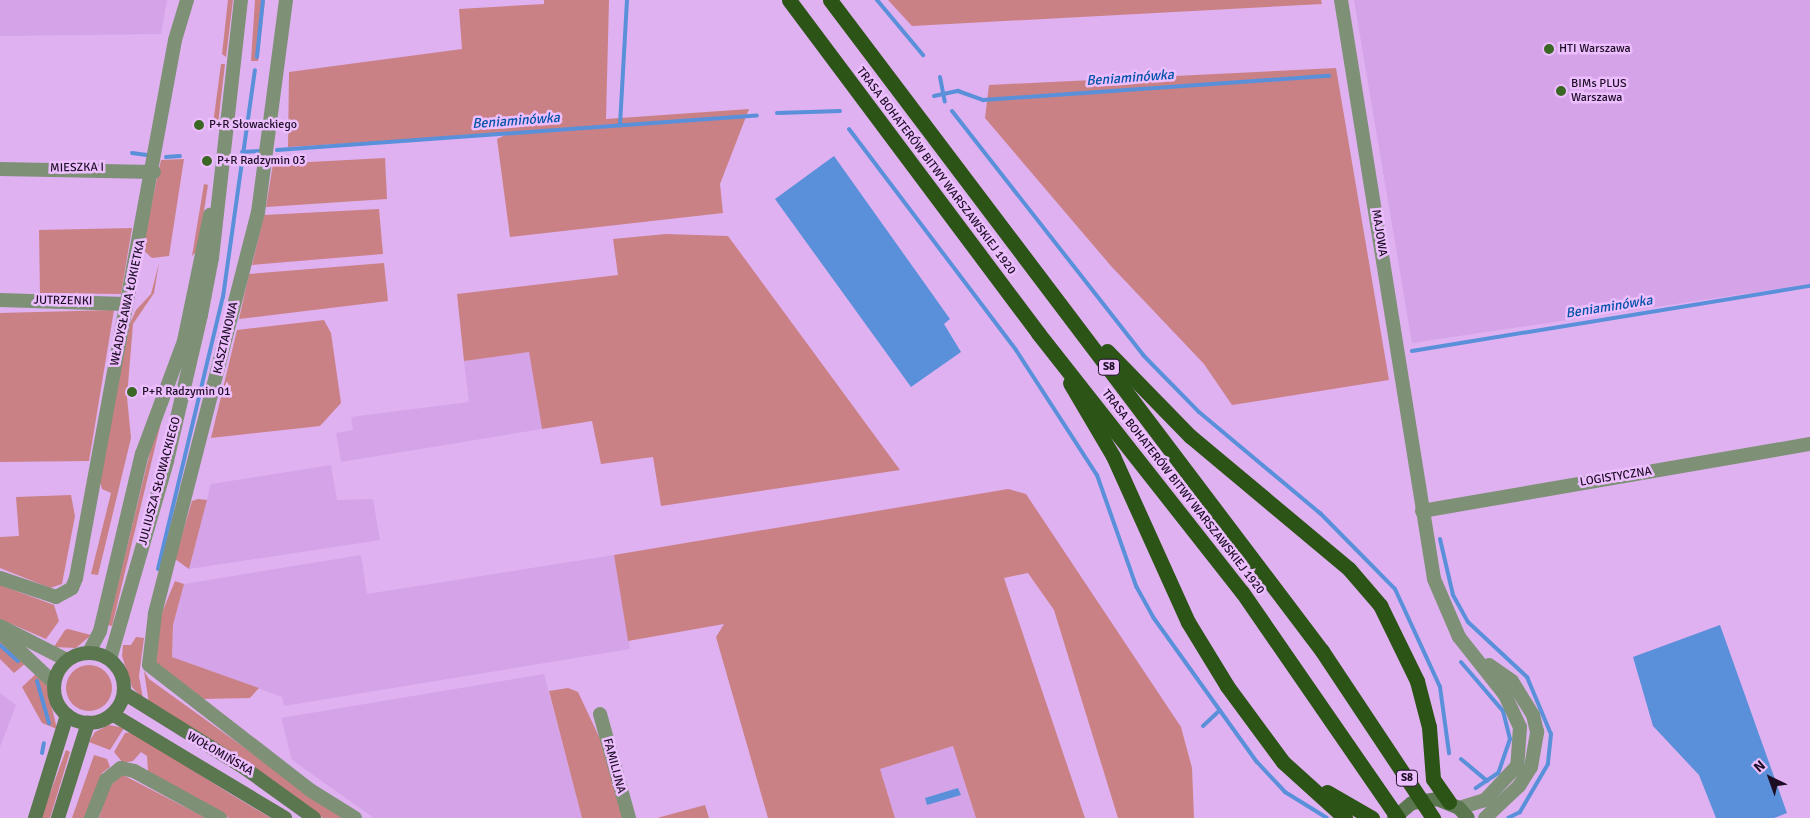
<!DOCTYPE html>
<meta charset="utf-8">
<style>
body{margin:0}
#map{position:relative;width:1810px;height:818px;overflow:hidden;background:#dfb1f0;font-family:Signika,sans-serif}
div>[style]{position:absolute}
.built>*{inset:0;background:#d5a3e8}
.green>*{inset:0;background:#ca8185}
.round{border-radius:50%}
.water>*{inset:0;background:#5a90da}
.stream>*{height:4px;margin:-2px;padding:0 2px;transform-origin:2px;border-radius:2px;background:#5a90da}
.minor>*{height:14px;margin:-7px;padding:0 7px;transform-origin:7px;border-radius:7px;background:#7e9176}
.tertiary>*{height:14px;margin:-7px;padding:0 7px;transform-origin:7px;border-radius:7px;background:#7e9176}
.secondary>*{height:14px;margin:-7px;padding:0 7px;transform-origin:7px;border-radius:7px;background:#5b774f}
.secondary>.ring{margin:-7px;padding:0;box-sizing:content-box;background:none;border:14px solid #5b774f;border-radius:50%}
.motorway>*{height:15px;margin:-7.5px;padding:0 7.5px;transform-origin:7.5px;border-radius:7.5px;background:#2d5417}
.dots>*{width:14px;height:14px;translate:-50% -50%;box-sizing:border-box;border:2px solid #ecbefe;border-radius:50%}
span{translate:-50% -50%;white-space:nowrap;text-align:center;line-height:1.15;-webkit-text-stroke:5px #ecbefe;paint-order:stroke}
.shield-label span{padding:1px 4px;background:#ecbefe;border:1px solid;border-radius:4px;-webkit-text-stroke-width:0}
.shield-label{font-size:11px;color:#1e0e25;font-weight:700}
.poi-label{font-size:12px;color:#1e0e25}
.left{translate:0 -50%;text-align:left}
.street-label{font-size:12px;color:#1e0e25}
.water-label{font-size:14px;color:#0253aa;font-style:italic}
.north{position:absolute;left:1745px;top:753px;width:50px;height:50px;-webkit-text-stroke:4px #ecbefe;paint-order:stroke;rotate:318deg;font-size:14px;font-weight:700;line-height:20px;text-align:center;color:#1e0e25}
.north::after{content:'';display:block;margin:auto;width:18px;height:22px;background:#1e0e25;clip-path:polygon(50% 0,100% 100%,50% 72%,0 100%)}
</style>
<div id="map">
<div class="built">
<div style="clip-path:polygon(0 0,167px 0,161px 34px,0 36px)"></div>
<div style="clip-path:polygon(1354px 0,1810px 0,1810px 284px,1412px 343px)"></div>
<div style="clip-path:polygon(529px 352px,542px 429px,341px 462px,336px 433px,353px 430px,351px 417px,469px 402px,464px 361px)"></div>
<div style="clip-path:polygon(331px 465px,337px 500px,373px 499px,380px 540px,189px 569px,211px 484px)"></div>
<div style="clip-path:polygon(361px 555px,367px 594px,614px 555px,630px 649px,284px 706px,282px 697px,172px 657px,173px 625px,184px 584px)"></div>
<div style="clip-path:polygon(544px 674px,582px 818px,374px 818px,292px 760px,281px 718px)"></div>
<div style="clip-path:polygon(0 693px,16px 705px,0 747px)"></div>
<div style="clip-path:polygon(953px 746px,976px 818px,895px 818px,880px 769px)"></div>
</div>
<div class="green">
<div style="clip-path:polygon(228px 0,233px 0,226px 57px,222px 54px)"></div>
<div style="clip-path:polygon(255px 0,265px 0,258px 61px,251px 61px)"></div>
<div style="clip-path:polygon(544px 0,609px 0,606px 119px,749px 109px,720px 184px,723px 213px,510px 237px,497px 139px,507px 134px,288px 147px,289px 72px,462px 49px,459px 9px,544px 4px)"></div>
<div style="clip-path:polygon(888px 0,1321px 0,1322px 4px,912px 26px)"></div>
<div style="clip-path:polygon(221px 64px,225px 64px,218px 124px,213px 124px)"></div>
<div style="clip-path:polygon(1336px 68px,1389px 380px,1232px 405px,1204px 364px,1111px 266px,985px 118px,989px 85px)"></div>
<div style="clip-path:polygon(385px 158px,387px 199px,266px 207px,273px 164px)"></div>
<div style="clip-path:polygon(184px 159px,169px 256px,152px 258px,142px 249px,161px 160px)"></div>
<div style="clip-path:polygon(204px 184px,208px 185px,198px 250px,192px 256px)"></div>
<div style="clip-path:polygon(379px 209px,383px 254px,252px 265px,264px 215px)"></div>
<div style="clip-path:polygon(132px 228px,121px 294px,40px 293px,39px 230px)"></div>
<div style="clip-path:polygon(666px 234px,728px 236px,900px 470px,661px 506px,653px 457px,601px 464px,592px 421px,542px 429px,529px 352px,464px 361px,457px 294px,618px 275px,613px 239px)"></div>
<div style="clip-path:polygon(159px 263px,154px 293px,133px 324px,127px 397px,131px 438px,98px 575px,91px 574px,111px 493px,102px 489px,100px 482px,128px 328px,136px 310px,151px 294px)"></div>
<div style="clip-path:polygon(384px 263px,388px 301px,239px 319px,249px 274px)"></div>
<div style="clip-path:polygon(114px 310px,89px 461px,0 462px,0 313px)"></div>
<div style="clip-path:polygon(324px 320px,331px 333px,341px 403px,320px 426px,211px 438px,237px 330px)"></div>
<div style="clip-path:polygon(163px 414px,112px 626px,108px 625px,152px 444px)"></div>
<div style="clip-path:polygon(1008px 489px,1026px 494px,1181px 727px,1192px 768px,1194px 818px,1118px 818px,1054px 610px,1028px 573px,1004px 578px,1085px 818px,976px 818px,953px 746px,880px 769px,895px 818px,768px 818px,716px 637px,724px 624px,628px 641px,614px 555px)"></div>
<div style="clip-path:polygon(71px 495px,75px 516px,62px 584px,50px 588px,0 568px,0 537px,19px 536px,16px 497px)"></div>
<div style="clip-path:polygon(198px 499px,207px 500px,189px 569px,175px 559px,192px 501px)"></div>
<div style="clip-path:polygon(175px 581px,184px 584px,173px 625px,172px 657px,259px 688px,250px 698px,202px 699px,155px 667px,156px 627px)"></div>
<div style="clip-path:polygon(0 585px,54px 605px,59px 621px,46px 639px,0 619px)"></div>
<div style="clip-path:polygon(65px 630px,68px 629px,91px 635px,76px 648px,54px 647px)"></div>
<div style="clip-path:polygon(136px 637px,144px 638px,139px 676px,143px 699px,132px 687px,122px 656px,123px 645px,131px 645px)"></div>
<div style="clip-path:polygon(0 640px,27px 662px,14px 673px,0 659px)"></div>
<div class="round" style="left:66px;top:665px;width:46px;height:46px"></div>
<div style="clip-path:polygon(144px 671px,149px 679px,342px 818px,323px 818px,149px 704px)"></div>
<div style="clip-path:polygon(38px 672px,46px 683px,57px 729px,42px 723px,22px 687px)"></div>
<div style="clip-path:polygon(568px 688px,578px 692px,601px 741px,623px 818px,582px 818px,549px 691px)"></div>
<div style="clip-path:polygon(109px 725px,124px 728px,110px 750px,89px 742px,95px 732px)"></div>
<div style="clip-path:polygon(132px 732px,232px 795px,271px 818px,229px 818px,148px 771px,147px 756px,141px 752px,133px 761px,123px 763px,114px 752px,125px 733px)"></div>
<div style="clip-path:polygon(66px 750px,70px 752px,50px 818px,41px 818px)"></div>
<div style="clip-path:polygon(94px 755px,107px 759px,110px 767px,102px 773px,86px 818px,72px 818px)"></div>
<div style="clip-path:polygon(122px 775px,125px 776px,206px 818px,99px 818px,108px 788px)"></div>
<div style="clip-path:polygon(705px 805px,709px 818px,657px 818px)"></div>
</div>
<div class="water">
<div style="clip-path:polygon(834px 156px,950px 319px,944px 324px,961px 352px,911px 387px,775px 199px)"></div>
<div style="clip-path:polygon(1720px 625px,1787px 813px,1774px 818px,1716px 818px,1699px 775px,1653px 726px,1633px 657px)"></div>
<div style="clip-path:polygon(958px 788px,961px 795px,927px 805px,925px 798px)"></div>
</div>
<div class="stream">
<div style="left:877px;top:0;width:72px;rotate:50.1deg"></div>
<div style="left:257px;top:57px;width:57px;rotate:-84deg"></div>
<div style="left:940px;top:77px;width:25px;rotate:79deg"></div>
<div style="left:934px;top:96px;width:25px;rotate:-12deg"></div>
<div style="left:958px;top:91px;width:27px;rotate:20deg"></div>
<div style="left:983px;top:100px;width:347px;rotate:-4deg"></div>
<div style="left:952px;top:111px;width:310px;rotate:51.9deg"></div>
<div style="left:1143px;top:355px;width:80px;rotate:45.5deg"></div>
<div style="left:1199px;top:412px;width:158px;rotate:39.9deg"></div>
<div style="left:1320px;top:513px;width:107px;rotate:45.4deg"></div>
<div style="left:1395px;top:589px;width:108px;rotate:65.3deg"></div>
<div style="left:1440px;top:687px;width:67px;rotate:82.2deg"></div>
<div style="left:777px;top:113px;width:63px;rotate:-1.8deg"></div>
<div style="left:620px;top:125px;width:125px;rotate:-86.8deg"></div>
<div style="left:849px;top:129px;width:277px;rotate:52.9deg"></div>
<div style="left:1016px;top:350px;width:149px;rotate:57.1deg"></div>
<div style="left:1097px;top:475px;width:118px;rotate:70.6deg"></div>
<div style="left:1136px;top:586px;width:35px;rotate:61deg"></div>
<div style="left:1153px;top:617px;width:178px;rotate:54.4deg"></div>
<div style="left:1257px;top:762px;width:41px;rotate:47deg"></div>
<div style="left:1285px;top:792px;width:49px;rotate:31.8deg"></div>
<div style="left:277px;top:150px;width:481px;rotate:-4.1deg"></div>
<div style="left:242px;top:152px;width:17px;rotate:-3deg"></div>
<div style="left:132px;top:153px;width:15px;rotate:8deg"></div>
<div style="left:166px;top:157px;width:14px;rotate:-4deg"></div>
<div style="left:1412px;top:351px;width:403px;rotate:-9.3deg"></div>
<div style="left:1440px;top:539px;width:57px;rotate:76.9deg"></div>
<div style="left:1453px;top:595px;width:31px;rotate:61deg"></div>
<div style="left:1468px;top:622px;width:81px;rotate:43deg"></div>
<div style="left:1527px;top:677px;width:62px;rotate:67.2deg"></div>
<div style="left:1551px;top:734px;width:30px;rotate:96deg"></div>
<div style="left:1548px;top:764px;width:56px;rotate:120.3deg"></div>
<div style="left:1520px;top:812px;width:13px;rotate:153deg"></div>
<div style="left:158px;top:569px;width:280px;rotate:-76.6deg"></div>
<div style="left:223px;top:297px;width:229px;rotate:-82deg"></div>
<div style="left:0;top:645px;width:24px;rotate:42deg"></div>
<div style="left:1461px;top:662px;width:65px;rotate:49.4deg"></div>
<div style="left:1503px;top:711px;width:29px;rotate:76deg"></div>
<div style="left:1510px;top:739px;width:36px;rotate:109deg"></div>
<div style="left:1498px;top:773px;width:27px;rotate:146deg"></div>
<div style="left:37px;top:681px;width:44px;rotate:74.1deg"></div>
<div style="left:1203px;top:726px;width:23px;rotate:-43deg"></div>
<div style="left:42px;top:753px;width:10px;rotate:-79deg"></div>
<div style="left:1461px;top:759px;width:34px;rotate:40deg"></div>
</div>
<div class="minor">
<div style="left:286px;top:0;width:214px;rotate:97.5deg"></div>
<div style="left:258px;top:212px;width:415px;rotate:104.4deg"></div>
<div style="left:155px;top:614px;width:51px;rotate:96.7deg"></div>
<div style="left:149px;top:665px;width:204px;rotate:37.8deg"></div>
<div style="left:310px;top:790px;width:53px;rotate:31.9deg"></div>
<div style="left:1341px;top:0;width:586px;rotate:80.87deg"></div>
<div style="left:1434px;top:579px;width:63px;rotate:66.7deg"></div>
<div style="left:1459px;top:637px;width:74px;rotate:51.6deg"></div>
<div style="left:1505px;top:695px;width:35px;rotate:65deg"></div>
<div style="left:1520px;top:727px;width:39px;rotate:94deg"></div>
<div style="left:1517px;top:766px;width:47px;rotate:133.3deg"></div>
<div style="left:1485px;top:800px;width:27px;rotate:163deg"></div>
<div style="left:0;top:169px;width:154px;rotate:1.1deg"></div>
<div style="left:0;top:300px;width:125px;rotate:1.8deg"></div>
<div style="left:1422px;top:511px;width:394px;rotate:-9.8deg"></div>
<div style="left:0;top:578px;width:59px;rotate:18.7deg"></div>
<div style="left:56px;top:597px;width:18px;rotate:-29deg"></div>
<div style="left:72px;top:588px;width:11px;rotate:-68deg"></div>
<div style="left:76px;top:578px;width:547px;rotate:-79.57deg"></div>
<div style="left:175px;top:40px;width:42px;rotate:-73.3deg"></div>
<div style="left:89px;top:652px;width:24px;rotate:-62deg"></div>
<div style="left:100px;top:631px;width:182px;rotate:-76.7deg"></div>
<div style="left:142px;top:454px;width:121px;rotate:-69.6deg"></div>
<div style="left:184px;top:341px;width:129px;rotate:-78.3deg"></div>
<div style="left:110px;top:659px;width:206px;rotate:-73.9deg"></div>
<div style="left:167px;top:461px;width:150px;rotate:-76.9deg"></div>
<div style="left:201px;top:315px;width:58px;rotate:-79.1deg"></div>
<div style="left:212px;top:258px;width:260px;rotate:-83.6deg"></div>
<div style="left:600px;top:714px;width:108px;rotate:74.4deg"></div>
<div style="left:91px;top:818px;width:41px;rotate:-68.5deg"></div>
<div style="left:106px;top:780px;width:19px;rotate:-39deg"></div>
<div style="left:121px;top:768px;width:13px;rotate:13deg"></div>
<div style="left:134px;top:771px;width:98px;rotate:28.7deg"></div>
<div style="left:1485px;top:818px;width:47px;rotate:-43.3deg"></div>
<div style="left:1519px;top:786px;width:22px;rotate:-58deg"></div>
<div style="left:1531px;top:767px;width:36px;rotate:-80deg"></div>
<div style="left:1537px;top:732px;width:17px;rotate:-103deg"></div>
<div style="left:1533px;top:715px;width:40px;rotate:-122deg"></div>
<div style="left:1512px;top:681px;width:28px;rotate:-145deg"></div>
</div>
<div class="tertiary">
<div style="left:0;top:626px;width:75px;rotate:26.9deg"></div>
<div style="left:0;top:632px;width:74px;rotate:43.4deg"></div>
</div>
<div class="secondary">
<div class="ring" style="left:54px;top:653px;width:56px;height:56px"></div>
<div style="left:124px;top:693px;width:144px;rotate:31.9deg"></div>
<div style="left:246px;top:769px;width:84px;rotate:35.8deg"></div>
<div style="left:112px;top:714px;width:202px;rotate:31deg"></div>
<div style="left:35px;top:818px;width:108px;rotate:-72.7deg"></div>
<div style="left:58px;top:818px;width:100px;rotate:-72.5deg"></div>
<div style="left:1394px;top:818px;width:23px;rotate:-40deg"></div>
<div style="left:1412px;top:803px;width:25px;rotate:-9deg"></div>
<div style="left:1437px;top:799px;width:24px;rotate:22deg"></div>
<div style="left:1459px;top:808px;width:13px;rotate:48deg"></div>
</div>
<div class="motorway">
<div style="left:789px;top:0;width:416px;rotate:53.2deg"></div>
<div style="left:1038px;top:333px;width:330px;rotate:51.8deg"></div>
<div style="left:1242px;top:592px;width:275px;rotate:55.4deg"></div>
<div style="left:830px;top:0;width:816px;rotate:52.92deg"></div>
<div style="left:1322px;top:651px;width:201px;rotate:56.4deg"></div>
<div style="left:1107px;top:351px;width:119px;rotate:45.7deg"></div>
<div style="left:1190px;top:436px;width:207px;rotate:39.9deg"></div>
<div style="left:1349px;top:569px;width:48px;rotate:49.3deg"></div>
<div style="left:1380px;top:605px;width:85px;rotate:64deg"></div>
<div style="left:1417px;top:681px;width:48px;rotate:75.4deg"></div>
<div style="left:1429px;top:727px;width:52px;rotate:85.6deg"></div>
<div style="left:1433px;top:779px;width:28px;rotate:55deg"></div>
<div style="left:1070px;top:383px;width:85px;rotate:59.5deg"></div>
<div style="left:1113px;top:456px;width:182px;rotate:65.7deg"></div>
<div style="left:1188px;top:622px;width:75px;rotate:58.6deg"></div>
<div style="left:1227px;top:686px;width:94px;rotate:53.6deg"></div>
<div style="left:1283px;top:762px;width:84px;rotate:42.1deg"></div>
<div style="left:1327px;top:792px;width:52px;rotate:30deg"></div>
</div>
<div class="dots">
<div style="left:1549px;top:49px;background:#3b6724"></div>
<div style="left:1561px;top:91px;background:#3b6724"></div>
<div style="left:199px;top:125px;background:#3b6724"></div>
<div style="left:207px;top:161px;background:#3b6724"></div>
<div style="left:132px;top:392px;background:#3b6724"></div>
</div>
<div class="shield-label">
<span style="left:1109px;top:367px">S8</span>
<span style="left:1407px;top:778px">S8</span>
</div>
<div class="poi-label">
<span class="left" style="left:1559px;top:49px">HTI Warszawa</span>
<span class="left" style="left:1571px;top:91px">BIMs PLUS<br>Warszawa</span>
<span class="left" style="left:209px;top:125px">P+R Słowackiego</span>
<span class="left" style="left:217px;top:161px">P+R Radzymin 03</span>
<span class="left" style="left:142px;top:392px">P+R Radzymin 01</span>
</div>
<div class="street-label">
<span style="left:77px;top:168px;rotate:-1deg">MIESZKA I</span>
<span style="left:936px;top:171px;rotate:53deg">TRASA BOHATERÓW BITWY WARSZAWSKIEJ 1920</span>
<span style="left:1379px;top:233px;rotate:81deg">MAJOWA</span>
<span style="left:63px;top:301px;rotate:1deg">JUTRZENKI</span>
<span style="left:128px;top:303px;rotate:-78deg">WŁADYSŁAWA ŁOKIETKA</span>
<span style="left:226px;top:338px;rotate:-77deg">KASZTANOWA</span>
<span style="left:1616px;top:477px;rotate:-9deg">LOGISTYCZNA</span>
<span style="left:160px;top:481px;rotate:-75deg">JULIUSZA SŁOWACKIEGO</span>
<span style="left:1183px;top:492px;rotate:52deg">TRASA BOHATERÓW BITWY WARSZAWSKIEJ 1920</span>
<span style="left:220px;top:754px;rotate:30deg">WOŁOMIŃSKA</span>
<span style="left:614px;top:766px;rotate:75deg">FAMILIJNA</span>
</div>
<div class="water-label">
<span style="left:1130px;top:78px;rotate:-4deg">Beniaminówka</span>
<span style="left:516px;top:121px;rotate:-4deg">Beniaminówka</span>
<span style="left:1609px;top:307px;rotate:-9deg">Beniaminówka</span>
</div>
<div class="north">N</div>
</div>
